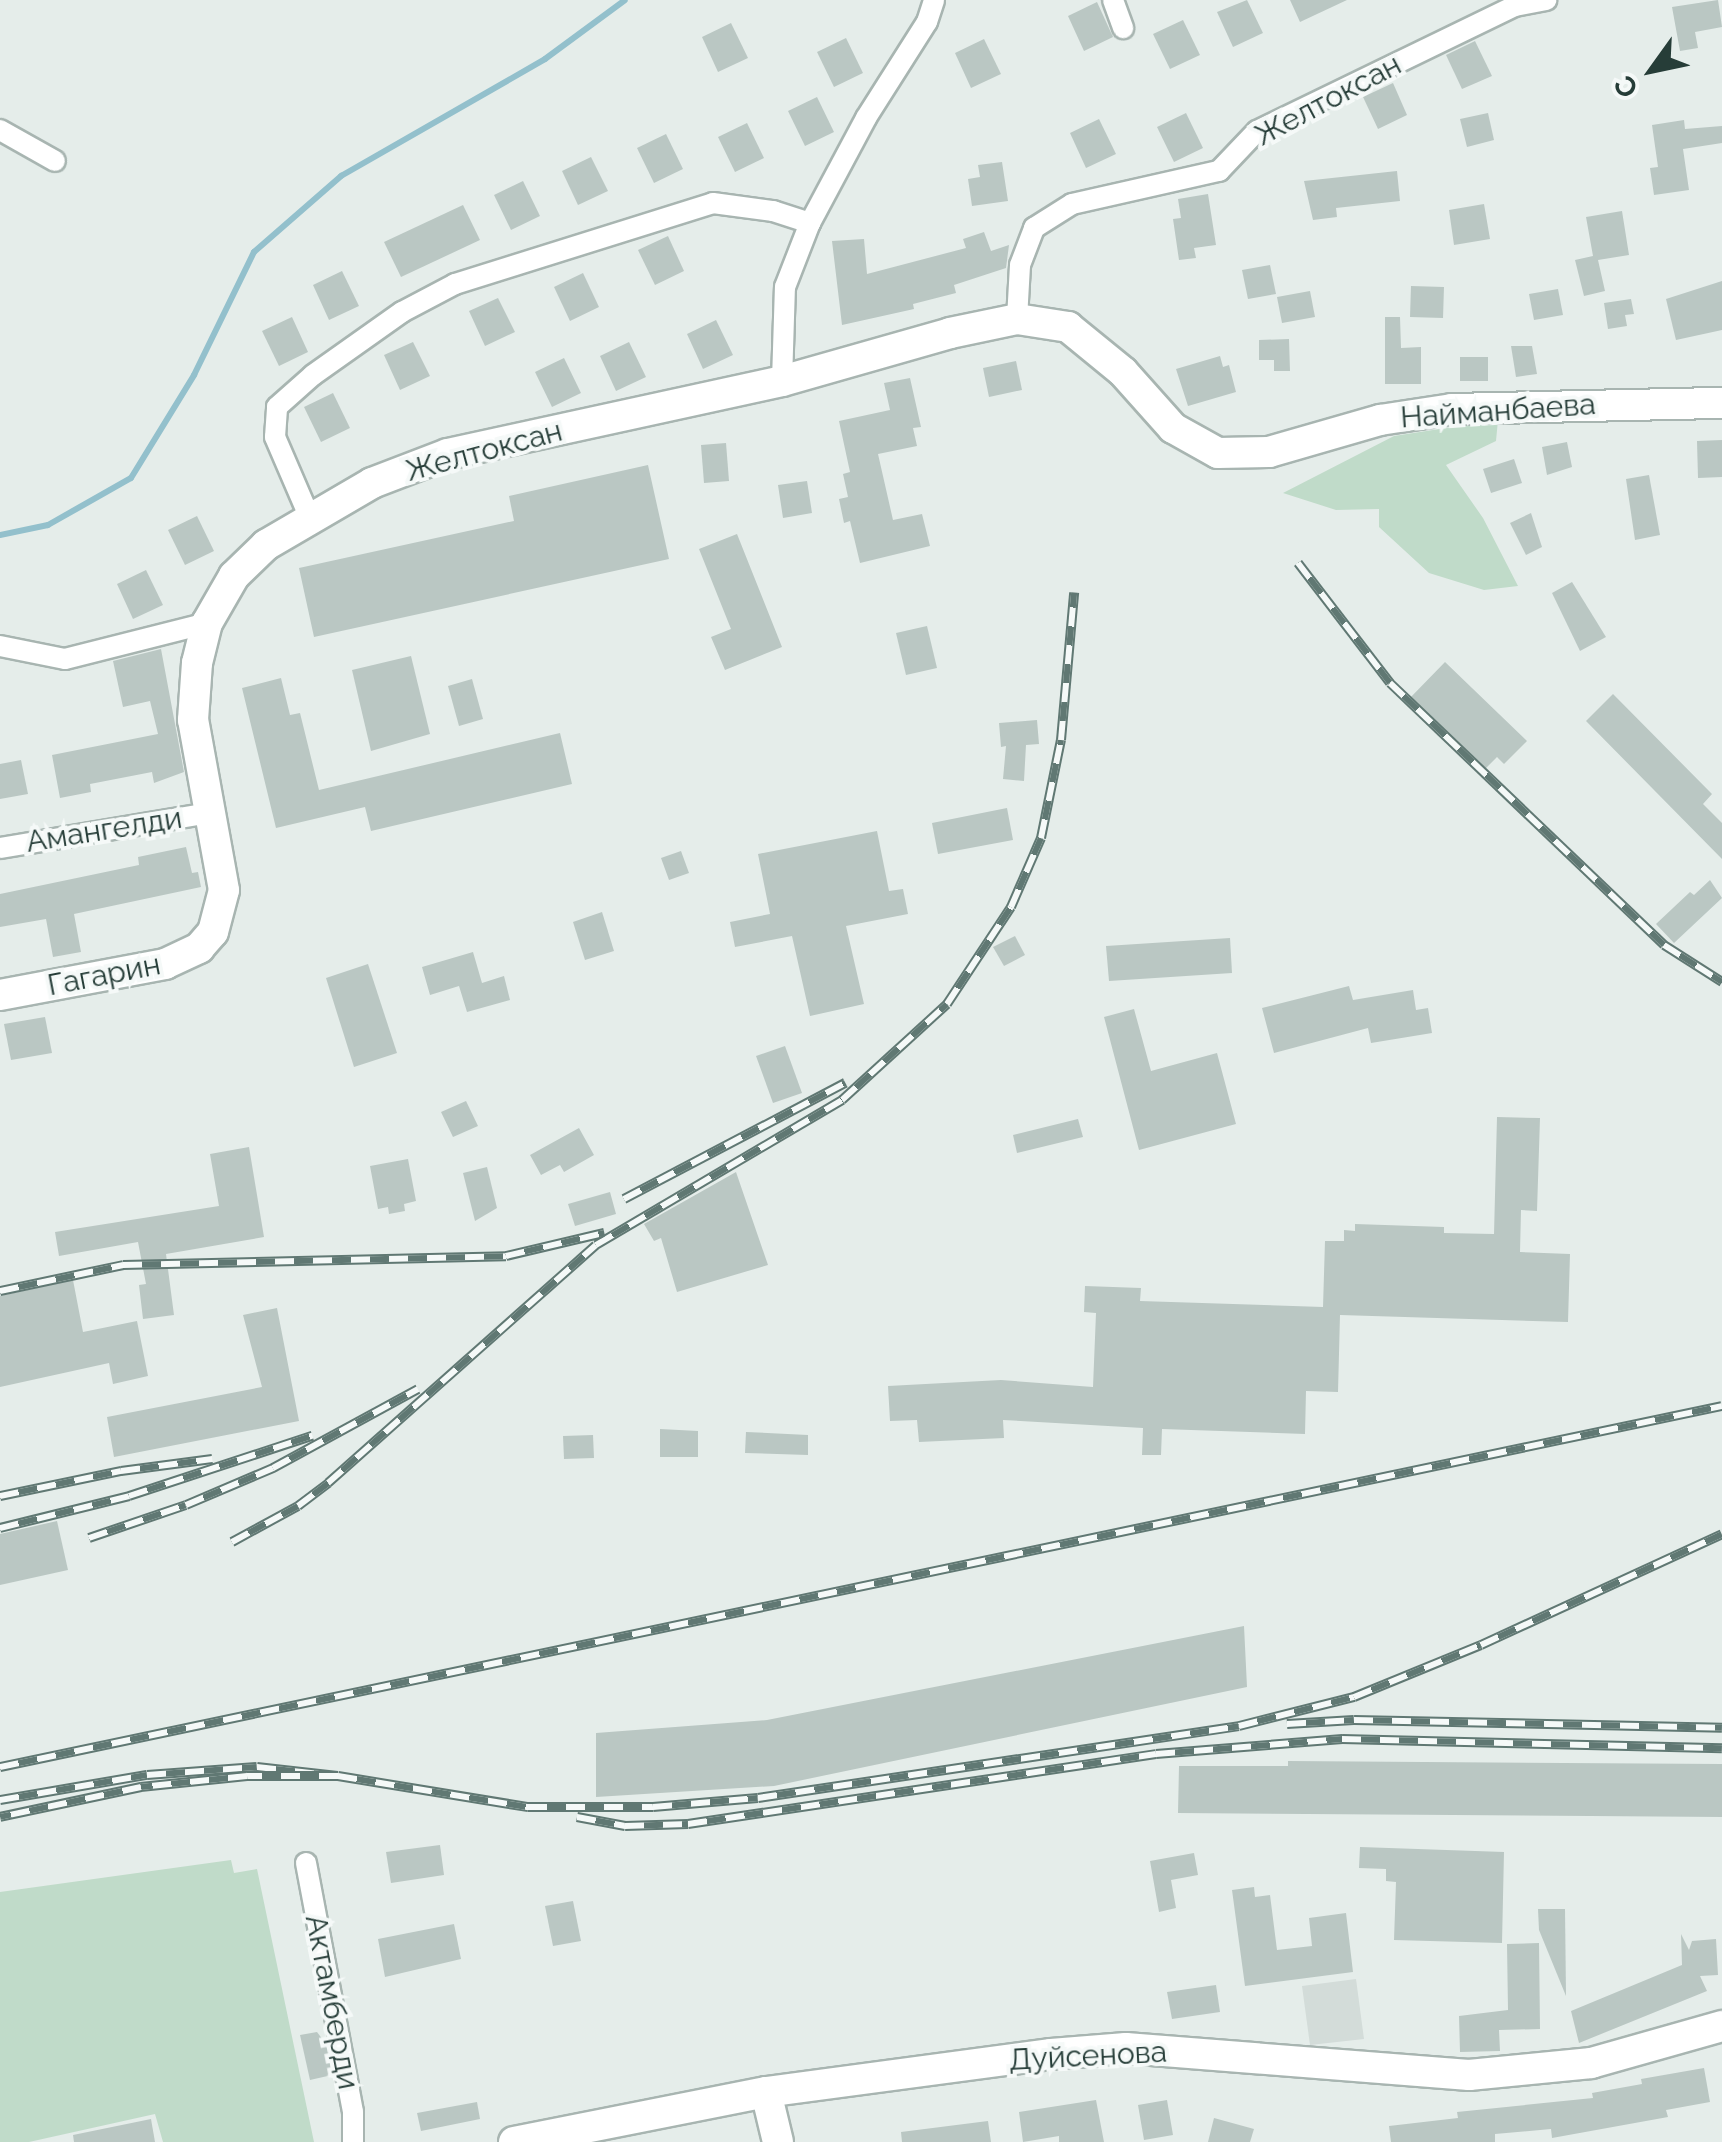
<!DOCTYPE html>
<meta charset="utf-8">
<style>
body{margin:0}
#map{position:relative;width:1722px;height:2142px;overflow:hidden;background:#e5edea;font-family:Raleway,sans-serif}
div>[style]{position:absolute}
.built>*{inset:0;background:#d3dcd9}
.green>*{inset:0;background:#c0dbc9}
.stream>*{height:6px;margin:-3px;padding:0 3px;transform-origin:3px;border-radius:3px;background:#93c0cc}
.building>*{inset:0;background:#bac7c3}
.roads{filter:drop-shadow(2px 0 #a8b5b1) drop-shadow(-2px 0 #a8b5b1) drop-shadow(0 2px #a8b5b1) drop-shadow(0 -2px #a8b5b1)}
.minor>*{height:20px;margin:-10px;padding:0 10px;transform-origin:10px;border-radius:10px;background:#fff}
.secondary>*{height:30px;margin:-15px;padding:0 15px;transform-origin:15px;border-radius:15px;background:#fff}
.rail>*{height:10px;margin-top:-5px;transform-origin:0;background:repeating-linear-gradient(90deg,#f5f9f8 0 19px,#607873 0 38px);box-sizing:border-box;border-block:2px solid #607873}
span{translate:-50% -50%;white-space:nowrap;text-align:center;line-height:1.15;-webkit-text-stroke:8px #f5f9f8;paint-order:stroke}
.street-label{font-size:30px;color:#263d38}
.north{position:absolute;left:1602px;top:20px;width:100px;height:100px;-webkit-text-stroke:8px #f5f9f8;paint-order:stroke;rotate:237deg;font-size:28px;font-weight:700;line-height:40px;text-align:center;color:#263d38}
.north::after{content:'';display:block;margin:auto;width:35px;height:45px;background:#263d38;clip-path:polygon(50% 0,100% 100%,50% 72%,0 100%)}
</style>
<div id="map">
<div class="built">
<div style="clip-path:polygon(1356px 1979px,1364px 2039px,1310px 2045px,1302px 1986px)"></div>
</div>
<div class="green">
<div style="clip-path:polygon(1498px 420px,1496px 441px,1446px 465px,1483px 518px,1518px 586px,1484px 590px,1429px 573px,1379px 527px,1379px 509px,1336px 510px,1283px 493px,1394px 436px)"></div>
<div style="clip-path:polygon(231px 1860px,234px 1873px,257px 1869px,314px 2142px,163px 2142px,155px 2114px,29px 2142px,0 2142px,0 1892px)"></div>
</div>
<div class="stream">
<div style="left:0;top:535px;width:49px;rotate:-11.8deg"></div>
<div style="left:48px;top:525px;width:95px;rotate:-29.5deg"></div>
<div style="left:131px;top:478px;width:121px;rotate:-58.5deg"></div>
<div style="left:194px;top:375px;width:137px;rotate:-64deg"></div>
<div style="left:254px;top:252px;width:116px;rotate:-41.1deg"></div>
<div style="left:341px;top:176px;width:235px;rotate:-29.8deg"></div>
<div style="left:545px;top:59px;width:99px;rotate:-36.4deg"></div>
</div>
<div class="building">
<div style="clip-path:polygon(1247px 0,1263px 33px,1233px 47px,1217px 12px)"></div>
<div style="clip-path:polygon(1290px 0,1347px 0,1300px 22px)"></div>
<div style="clip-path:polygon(1718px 0,1722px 27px,1695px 32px,1698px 48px,1680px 51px,1672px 7px)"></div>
<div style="clip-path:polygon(1097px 2px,1113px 37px,1084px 51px,1068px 16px)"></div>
<div style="clip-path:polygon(1183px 20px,1200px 55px,1170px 69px,1153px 34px)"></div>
<div style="clip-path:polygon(731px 23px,748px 58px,718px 72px,702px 37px)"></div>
<div style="clip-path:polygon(846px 38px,863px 73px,834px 87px,817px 52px)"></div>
<div style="clip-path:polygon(984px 39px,1001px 74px,971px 88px,955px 53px)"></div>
<div style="clip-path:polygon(1475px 41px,1492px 76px,1462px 89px,1446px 55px)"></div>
<div style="clip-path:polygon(1393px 83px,1407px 115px,1378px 129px,1363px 97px)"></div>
<div style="clip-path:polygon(817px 97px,834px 132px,805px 146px,788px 111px)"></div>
<div style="clip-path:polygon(1186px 113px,1203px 148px,1174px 162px,1157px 127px)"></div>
<div style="clip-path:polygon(1488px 113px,1494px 140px,1467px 147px,1460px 119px)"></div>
<div style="clip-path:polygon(1099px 119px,1116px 154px,1086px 168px,1070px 133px)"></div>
<div style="clip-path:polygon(1684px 120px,1685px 129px,1722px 126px,1722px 143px,1683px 149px,1689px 190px,1654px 195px,1650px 168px,1658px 167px,1652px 125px)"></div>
<div style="clip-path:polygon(747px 123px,764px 158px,735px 172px,718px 137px)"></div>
<div style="clip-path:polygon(666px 134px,683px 169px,654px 183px,637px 148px)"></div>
<div style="clip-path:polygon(591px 157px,608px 191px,578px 205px,562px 171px)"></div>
<div style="clip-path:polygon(1002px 162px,1008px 201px,972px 206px,968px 179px,980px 177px,978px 165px)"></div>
<div style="clip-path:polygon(1397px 171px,1400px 201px,1336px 208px,1337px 217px,1313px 220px,1304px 181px)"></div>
<div style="clip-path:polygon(523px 181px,540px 216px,511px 230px,494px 195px)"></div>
<div style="clip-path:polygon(1208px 194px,1216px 245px,1194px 248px,1196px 258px,1179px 260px,1173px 219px,1181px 218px,1178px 199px)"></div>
<div style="clip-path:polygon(1484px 204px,1490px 239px,1454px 245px,1449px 210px)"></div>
<div style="clip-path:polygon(463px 205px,480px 240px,401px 277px,384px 242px)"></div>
<div style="clip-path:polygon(1622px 211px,1629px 255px,1598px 260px,1605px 291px,1584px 296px,1575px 260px,1593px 256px,1586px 217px)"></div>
<div style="clip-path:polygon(984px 232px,991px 251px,1009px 245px,1006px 268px,954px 285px,956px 293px,913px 304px,914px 309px,842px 325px,832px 241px,864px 239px,867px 274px,966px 248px,963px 239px)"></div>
<div style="clip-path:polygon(668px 236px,684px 271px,655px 285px,638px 250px)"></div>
<div style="clip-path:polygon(1270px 265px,1276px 294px,1248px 299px,1242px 270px)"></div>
<div style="clip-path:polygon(342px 271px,359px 306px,329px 320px,313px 285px)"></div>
<div style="clip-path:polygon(583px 273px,599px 307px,570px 321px,554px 287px)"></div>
<div style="clip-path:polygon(1722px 281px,1722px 330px,1676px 340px,1666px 299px)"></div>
<div style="clip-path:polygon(1411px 286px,1444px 287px,1443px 318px,1410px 317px)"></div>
<div style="clip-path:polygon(1558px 289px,1563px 315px,1534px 320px,1529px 294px)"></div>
<div style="clip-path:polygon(1310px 291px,1315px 317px,1282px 323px,1277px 297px)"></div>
<div style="clip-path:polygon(498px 298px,515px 332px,485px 346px,469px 311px)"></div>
<div style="clip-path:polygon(1631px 299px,1634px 314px,1625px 315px,1627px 326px,1608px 329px,1604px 303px)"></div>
<div style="clip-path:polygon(292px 317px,308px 352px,279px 366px,262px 331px)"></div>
<div style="clip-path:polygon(1385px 317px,1400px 317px,1401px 348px,1421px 347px,1421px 384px,1385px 384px)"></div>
<div style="clip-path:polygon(716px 320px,733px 355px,703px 369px,687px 334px)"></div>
<div style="clip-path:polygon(1289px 339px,1290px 371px,1274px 371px,1274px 360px,1259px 360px,1259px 340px)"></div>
<div style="clip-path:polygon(413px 342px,430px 376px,400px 390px,384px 355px)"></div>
<div style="clip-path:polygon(629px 342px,646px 377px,616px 391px,600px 356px)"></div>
<div style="clip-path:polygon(1511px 346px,1532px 346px,1537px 374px,1516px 377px)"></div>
<div style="clip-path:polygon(1220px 356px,1223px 367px,1229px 365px,1236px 392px,1188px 406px,1176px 369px)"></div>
<div style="clip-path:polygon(1460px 357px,1488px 357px,1488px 381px,1460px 381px)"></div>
<div style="clip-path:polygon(564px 358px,581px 393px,552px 407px,535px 372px)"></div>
<div style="clip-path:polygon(1016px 361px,1022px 390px,989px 397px,983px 368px)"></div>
<div style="clip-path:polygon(910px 378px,921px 427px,913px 428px,917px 446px,878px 454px,893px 520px,922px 514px,930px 546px,860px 563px,850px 521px,844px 523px,839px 499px,848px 497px,843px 474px,850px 472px,839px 421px,890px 410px,884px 383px)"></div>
<div style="clip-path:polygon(333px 393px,350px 428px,321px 442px,304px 407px)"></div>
<div style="clip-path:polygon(1722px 440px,1722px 477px,1698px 478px,1697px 441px)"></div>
<div style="clip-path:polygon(1567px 442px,1572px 467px,1547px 475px,1542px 447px)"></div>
<div style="clip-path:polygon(726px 443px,729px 481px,704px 483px,701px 445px)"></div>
<div style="clip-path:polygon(1514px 459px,1522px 483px,1491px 493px,1483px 469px)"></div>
<div style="clip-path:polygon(648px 465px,669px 559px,314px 637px,299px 568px,514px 521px,509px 496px)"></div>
<div style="clip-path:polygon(1649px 475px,1660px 535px,1635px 540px,1626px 479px)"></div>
<div style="clip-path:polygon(807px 481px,812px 513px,783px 518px,778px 485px)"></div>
<div style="clip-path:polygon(1531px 513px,1542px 547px,1526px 555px,1510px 523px)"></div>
<div style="clip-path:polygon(197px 516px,214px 551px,185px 565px,168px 530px)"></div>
<div style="clip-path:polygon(737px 534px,782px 647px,725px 670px,711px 637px,731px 629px,699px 549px)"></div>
<div style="clip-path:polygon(146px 570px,163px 605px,133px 619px,117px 584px)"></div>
<div style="clip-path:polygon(1572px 582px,1606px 637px,1580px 651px,1552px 593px)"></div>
<div style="clip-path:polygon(927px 626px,937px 668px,906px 675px,896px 633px)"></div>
<div style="clip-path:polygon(161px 649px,184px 772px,154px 783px,152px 772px,90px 784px,91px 792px,60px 798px,52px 755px,158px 734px,150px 701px,123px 707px,113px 661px)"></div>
<div style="clip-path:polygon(411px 656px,430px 734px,371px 751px,352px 670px)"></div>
<div style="clip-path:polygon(1445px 662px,1527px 741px,1504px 764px,1497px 757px,1483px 771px,1409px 699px)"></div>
<div style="clip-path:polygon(281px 678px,290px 715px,300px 713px,319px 790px,560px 733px,572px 784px,371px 831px,365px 807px,276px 828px,242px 688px)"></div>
<div style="clip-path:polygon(472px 679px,483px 719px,459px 726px,448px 686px)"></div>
<div style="clip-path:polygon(1613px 694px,1712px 794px,1703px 804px,1722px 823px,1722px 859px,1586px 721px)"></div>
<div style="clip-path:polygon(1037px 720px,1039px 744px,1026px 745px,1024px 781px,1003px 779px,1006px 746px,1001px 747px,999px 723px)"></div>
<div style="clip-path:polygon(21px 760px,28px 794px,0 799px,0 764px)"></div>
<div style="clip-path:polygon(1007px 808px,1013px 840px,938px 854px,932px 823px)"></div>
<div style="clip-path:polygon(877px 831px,889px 891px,903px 889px,908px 914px,846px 926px,864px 1004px,810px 1016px,792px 936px,735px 947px,730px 922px,770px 914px,758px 854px)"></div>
<div style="clip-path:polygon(186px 847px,192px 873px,198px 872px,201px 887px,74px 914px,81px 952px,53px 957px,46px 919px,0 927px,0 894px,139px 865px,138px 857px)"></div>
<div style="clip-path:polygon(681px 851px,689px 873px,669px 880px,661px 858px)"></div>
<div style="clip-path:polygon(1710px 880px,1722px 898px,1674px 943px,1656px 924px,1690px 892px,1694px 895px)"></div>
<div style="clip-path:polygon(602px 912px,614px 951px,585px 960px,573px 922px)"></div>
<div style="clip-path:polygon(1015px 936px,1025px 955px,1004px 966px,993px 947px)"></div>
<div style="clip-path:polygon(1230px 938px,1232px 973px,1109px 981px,1106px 946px)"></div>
<div style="clip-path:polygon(473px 952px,482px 983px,504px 976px,510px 1000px,467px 1012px,459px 986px,430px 995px,422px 967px)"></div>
<div style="clip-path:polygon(368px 964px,397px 1053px,354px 1067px,326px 978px)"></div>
<div style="clip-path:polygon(1349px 986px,1353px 1000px,1413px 990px,1416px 1010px,1428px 1008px,1432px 1033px,1371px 1043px,1368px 1028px,1274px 1053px,1262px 1008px)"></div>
<div style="clip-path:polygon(1134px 1009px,1151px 1071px,1217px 1053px,1236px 1124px,1139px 1150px,1104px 1017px)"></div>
<div style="clip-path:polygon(45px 1017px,52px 1053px,11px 1060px,4px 1024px)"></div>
<div style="clip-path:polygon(785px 1046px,802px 1093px,773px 1103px,756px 1056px)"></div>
<div style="clip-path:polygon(466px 1101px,478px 1126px,453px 1137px,441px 1112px)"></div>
<div style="clip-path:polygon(1497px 1117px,1540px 1118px,1537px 1211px,1521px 1210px,1520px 1252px,1570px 1254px,1568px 1322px,1340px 1315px,1338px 1392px,1306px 1391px,1305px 1434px,1162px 1429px,1161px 1455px,1142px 1455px,1143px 1428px,1003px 1420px,1004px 1438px,919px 1442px,917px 1420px,890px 1421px,888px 1386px,1001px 1380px,1093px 1387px,1096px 1313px,1084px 1312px,1085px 1286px,1141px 1288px,1140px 1301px,1323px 1307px,1325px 1241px,1344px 1241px,1344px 1230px,1355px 1231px,1355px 1224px,1444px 1227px,1444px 1233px,1494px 1234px)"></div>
<div style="clip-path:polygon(1078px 1119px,1083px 1137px,1017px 1153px,1013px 1135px)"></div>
<div style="clip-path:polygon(579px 1128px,594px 1155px,564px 1172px,560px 1165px,541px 1175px,530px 1155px)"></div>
<div style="clip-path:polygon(249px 1147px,264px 1237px,166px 1254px,174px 1315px,143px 1319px,139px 1285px,146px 1284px,138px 1242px,59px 1256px,55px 1232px,219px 1206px,210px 1154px)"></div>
<div style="clip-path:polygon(408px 1159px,416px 1201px,404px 1204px,405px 1211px,389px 1214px,388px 1207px,378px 1209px,370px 1166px)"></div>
<div style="clip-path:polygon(487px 1167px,497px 1208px,475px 1221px,463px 1173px)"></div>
<div style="clip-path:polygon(736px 1172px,768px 1265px,677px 1292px,661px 1238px,654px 1241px,644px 1224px)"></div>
<div style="clip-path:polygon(610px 1192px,616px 1214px,575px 1226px,568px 1204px)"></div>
<div style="clip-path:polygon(73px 1280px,83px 1332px,137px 1321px,148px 1376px,113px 1384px,109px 1363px,0 1387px,0 1296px)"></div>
<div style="clip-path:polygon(277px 1308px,299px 1421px,114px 1457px,107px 1417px,262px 1387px,243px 1315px)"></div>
<div style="clip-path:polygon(660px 1429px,698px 1431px,698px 1457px,660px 1457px)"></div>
<div style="clip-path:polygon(746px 1432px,808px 1435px,808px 1455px,745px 1453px)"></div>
<div style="clip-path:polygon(593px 1435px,594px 1458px,564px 1459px,563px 1436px)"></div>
<div style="clip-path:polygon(57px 1521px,68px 1570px,0 1585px,0 1534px)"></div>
<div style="clip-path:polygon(1244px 1626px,1247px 1687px,774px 1786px,596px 1797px,596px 1733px,767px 1720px)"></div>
<div style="clip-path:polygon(1288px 1761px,1722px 1764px,1722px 1817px,1178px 1813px,1179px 1766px,1288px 1766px)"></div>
<div style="clip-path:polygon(440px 1845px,444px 1875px,391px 1883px,386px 1852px)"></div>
<div style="clip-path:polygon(1360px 1847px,1504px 1852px,1502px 1943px,1394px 1940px,1396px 1882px,1386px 1881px,1386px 1869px,1359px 1868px)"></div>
<div style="clip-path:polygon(1194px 1853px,1198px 1875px,1171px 1880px,1176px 1908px,1159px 1912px,1150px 1861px)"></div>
<div style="clip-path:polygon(1254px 1887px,1255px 1897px,1270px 1895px,1277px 1950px,1312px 1946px,1309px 1918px,1346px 1913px,1353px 1972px,1245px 1986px,1232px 1890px)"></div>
<div style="clip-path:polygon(573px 1901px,581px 1941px,553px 1946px,545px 1906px)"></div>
<div style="clip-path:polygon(1538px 1909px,1565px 1909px,1566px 1996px,1539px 1930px)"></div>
<div style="clip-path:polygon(454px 1924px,461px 1959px,385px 1977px,378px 1939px)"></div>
<div style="clip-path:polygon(1681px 1934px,1689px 1950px,1692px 1941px,1716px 1939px,1718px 1975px,1700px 1976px,1707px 1991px,1579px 2043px,1571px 2011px,1682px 1965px)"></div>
<div style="clip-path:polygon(1539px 1943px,1540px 2029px,1499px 2030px,1500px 2051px,1460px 2052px,1459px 2016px,1508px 2010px,1507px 1944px)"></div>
<div style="clip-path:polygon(1216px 1985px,1220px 2012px,1172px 2019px,1167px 1992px)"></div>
<div style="clip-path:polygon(317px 2032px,326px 2044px,332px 2075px,310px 2080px,300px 2035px)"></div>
<div style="clip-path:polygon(1704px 2068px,1710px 2102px,1666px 2110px,1668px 2117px,1552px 2138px,1551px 2129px,1495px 2134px,1495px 2142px,1391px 2142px,1389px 2126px,1458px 2118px,1457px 2112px,1593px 2098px,1592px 2093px,1642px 2084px,1641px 2079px)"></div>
<div style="clip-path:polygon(1096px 2100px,1104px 2142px,1059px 2142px,1059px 2136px,1023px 2142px,1019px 2112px)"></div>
<div style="clip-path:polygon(1167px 2100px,1173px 2135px,1144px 2140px,1138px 2105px)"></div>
<div style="clip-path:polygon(477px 2102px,480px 2119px,421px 2131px,417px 2113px)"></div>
<div style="clip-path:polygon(1214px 2118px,1254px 2129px,1250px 2142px,1208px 2142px)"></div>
<div style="clip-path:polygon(151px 2119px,155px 2142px,74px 2142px,73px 2135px)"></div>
<div style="clip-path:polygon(988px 2121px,991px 2142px,902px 2142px,901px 2132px)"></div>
</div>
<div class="roads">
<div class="minor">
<div style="left:1113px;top:0;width:30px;rotate:70deg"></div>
<div style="left:0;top:130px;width:63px;rotate:29.4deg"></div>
<div style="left:1017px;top:319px;width:54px;rotate:-86.8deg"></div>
<div style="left:1020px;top:265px;width:40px;rotate:-69deg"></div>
<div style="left:1034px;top:228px;width:45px;rotate:-32.3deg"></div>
<div style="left:1072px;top:204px;width:151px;rotate:-12.7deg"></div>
<div style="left:1219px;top:171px;width:55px;rotate:-46.5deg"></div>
<div style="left:1257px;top:131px;width:287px;rotate:-25.9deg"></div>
<div style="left:1515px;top:6px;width:32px;rotate:-11deg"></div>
<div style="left:782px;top:381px;width:94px;rotate:-88.2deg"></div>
<div style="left:785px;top:287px;width:69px;rotate:-68.7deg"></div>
<div style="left:810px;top:223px;width:119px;rotate:-61.9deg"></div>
<div style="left:866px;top:118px;width:114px;rotate:-57.6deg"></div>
<div style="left:927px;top:22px;width:23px;rotate:-72deg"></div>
<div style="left:309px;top:516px;width:86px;rotate:-113.3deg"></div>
<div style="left:275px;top:437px;width:30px;rotate:-86deg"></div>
<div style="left:277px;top:407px;width:48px;rotate:-41.6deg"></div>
<div style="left:313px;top:375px;width:109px;rotate:-35.3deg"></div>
<div style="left:402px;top:312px;width:60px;rotate:-27.8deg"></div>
<div style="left:455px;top:284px;width:270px;rotate:-17.4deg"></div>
<div style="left:713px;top:203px;width:61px;rotate:7.6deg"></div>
<div style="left:773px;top:211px;width:39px;rotate:18deg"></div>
<div style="left:0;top:646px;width:66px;rotate:11.3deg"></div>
<div style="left:65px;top:659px;width:146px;rotate:-14.2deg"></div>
<div style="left:0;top:848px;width:212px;rotate:-9.5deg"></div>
<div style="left:306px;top:1863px;width:253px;rotate:79.3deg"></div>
<div style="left:353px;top:2112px;width:30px;rotate:90deg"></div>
</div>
<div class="secondary">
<div style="left:0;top:995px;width:168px;rotate:-10.6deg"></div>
<div style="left:165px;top:964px;width:38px;rotate:-25deg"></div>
<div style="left:199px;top:948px;width:21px;rotate:-49deg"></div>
<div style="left:213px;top:932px;width:43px;rotate:-75.3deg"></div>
<div style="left:224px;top:890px;width:173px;rotate:-100.3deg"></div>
<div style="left:193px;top:720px;width:57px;rotate:-86deg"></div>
<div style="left:197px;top:663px;width:41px;rotate:-76deg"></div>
<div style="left:207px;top:623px;width:54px;rotate:-60.1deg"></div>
<div style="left:234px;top:576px;width:45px;rotate:-44.1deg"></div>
<div style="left:266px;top:545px;width:123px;rotate:-30.3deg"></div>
<div style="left:372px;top:483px;width:81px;rotate:-20.9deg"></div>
<div style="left:448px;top:454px;width:342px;rotate:-12.3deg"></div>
<div style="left:782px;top:381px;width:175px;rotate:-15.9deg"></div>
<div style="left:950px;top:333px;width:68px;rotate:-11.8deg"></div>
<div style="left:1017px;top:319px;width:52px;rotate:8.9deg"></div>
<div style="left:1068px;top:327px;width:71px;rotate:39.3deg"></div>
<div style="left:1123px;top:372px;width:75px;rotate:48.2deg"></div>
<div style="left:1173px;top:428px;width:51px;rotate:29.1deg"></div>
<div style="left:1218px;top:453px;width:51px;rotate:-1.1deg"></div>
<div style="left:1269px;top:452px;width:116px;rotate:-16.1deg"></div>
<div style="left:1380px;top:420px;width:73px;rotate:-8.7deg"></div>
<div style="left:1452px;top:409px;width:270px;rotate:-1.3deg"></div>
<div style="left:766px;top:2092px;width:51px;rotate:76.5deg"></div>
<div style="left:514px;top:2142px;width:257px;rotate:-11.2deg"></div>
<div style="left:766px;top:2092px;width:288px;rotate:-7.6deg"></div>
<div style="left:1051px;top:2054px;width:75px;rotate:-4.6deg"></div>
<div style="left:1126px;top:2048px;width:344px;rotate:4.5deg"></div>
<div style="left:1469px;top:2075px;width:123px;rotate:-5.6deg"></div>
<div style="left:1591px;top:2063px;width:136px;rotate:-15.8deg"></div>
</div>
</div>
<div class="rail">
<div style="left:1298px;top:563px;width:151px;rotate:52.5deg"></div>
<div style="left:1390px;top:683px;width:379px;rotate:43.7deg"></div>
<div style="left:1664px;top:945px;width:69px;rotate:32.5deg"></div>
<div style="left:624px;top:1199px;width:250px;rotate:-27.7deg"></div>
<div style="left:0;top:1291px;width:126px;rotate:-11.9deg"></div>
<div style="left:123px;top:1265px;width:383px;rotate:-1.3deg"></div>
<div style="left:506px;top:1256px;width:101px;rotate:-13.2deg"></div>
<div style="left:0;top:1496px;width:124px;rotate:-11.7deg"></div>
<div style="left:121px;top:1471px;width:92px;rotate:-7.5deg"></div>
<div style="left:0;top:1528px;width:133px;rotate:-13.9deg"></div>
<div style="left:129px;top:1496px;width:193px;rotate:-18.2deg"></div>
<div style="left:89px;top:1538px;width:102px;rotate:-18.8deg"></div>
<div style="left:186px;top:1505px;width:95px;rotate:-23deg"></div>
<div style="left:273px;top:1468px;width:165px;rotate:-28.6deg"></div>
<div style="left:232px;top:1542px;width:75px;rotate:-28.6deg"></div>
<div style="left:298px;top:1506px;width:38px;rotate:-37deg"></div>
<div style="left:328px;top:1483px;width:358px;rotate:-41.6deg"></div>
<div style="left:596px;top:1245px;width:286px;rotate:-30.5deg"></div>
<div style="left:842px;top:1100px;width:142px;rotate:-42.4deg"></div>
<div style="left:947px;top:1004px;width:116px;rotate:-56.6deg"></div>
<div style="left:1011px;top:907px;width:75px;rotate:-66.5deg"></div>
<div style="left:1041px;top:838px;width:100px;rotate:-78.5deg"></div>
<div style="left:1061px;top:740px;width:148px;rotate:-84.9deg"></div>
<div style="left:1287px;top:1724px;width:67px;rotate:-3.4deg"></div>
<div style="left:1354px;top:1720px;width:368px;rotate:1.2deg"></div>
<div style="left:0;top:1767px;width:1759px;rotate:-11.84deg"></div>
<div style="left:338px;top:1776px;width:193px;rotate:9.3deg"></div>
<div style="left:528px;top:1807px;width:125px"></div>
<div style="left:653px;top:1807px;width:105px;rotate:-4.9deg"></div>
<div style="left:758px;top:1798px;width:486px;rotate:-8.5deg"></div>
<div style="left:1239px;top:1726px;width:119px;rotate:-14.2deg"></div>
<div style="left:1354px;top:1697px;width:137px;rotate:-22.3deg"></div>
<div style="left:1481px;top:1645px;width:265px;rotate:-24.7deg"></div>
<div style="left:0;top:1800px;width:149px;rotate:-9.7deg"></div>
<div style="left:147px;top:1775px;width:110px;rotate:-4.2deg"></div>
<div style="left:257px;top:1767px;width:81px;rotate:6.3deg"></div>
<div style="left:338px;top:1776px;width:91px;rotate:180deg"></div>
<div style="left:247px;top:1776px;width:107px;rotate:174.1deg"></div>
<div style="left:141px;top:1787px;width:144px;rotate:168deg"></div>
<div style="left:577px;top:1817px;width:49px;rotate:10.6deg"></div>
<div style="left:625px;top:1826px;width:63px;rotate:-1.8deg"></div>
<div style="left:688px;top:1824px;width:473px;rotate:-8.5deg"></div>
<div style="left:1156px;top:1754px;width:187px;rotate:-4.6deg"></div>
<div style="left:1342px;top:1739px;width:380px;rotate:1.4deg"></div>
</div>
<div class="street-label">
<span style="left:1328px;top:100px;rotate:-28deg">Желтоксан</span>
<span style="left:1498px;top:411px;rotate:-4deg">Найманбаева</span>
<span style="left:484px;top:451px;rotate:-15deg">Желтоксан</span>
<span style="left:104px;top:830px;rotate:-9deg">Амангелди</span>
<span style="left:104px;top:975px;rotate:-11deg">Гагарин</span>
<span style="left:332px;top:2002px;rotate:79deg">Актамберди</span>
<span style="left:1088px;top:2056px;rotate:-3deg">Дуйсенова</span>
</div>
<div class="north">С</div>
</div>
